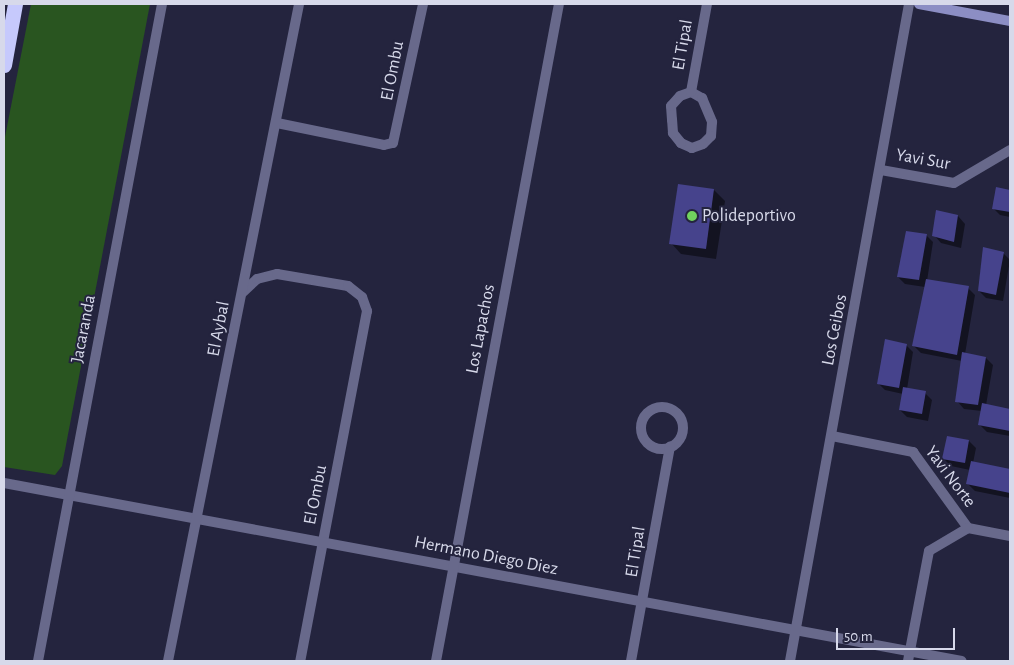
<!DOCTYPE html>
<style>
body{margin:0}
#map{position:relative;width:1014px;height:665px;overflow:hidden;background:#24243e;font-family:"Alegreya Sans",sans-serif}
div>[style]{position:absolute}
.green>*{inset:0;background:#295520}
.shadow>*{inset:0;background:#0007}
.building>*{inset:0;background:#46438c}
.street>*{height:10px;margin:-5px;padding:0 5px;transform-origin:5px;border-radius:5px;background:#68698b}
.street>.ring{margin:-5px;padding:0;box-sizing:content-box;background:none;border:10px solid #68698b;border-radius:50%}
.secondary>*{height:10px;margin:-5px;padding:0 5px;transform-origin:5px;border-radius:5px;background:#8c8ec4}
.highway>*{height:15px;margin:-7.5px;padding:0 7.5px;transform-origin:7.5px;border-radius:7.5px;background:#c6c9fc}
.dots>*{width:14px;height:14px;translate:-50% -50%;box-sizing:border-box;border:2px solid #24243e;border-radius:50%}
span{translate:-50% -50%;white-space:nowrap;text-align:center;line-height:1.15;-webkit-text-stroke:4px #24243e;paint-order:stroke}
.street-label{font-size:18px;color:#d7d9ea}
.poi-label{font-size:18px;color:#d7d9ea}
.left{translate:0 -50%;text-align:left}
.frame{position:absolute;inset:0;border:5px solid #d7d9ea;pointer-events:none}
.scale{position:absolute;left:836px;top:628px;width:119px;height:22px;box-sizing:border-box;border:2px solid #d7d9ea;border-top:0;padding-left:6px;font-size:15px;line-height:18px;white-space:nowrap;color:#d7d9ea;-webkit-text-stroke:4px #24243e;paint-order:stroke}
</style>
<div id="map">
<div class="green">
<div style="clip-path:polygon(31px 4px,150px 4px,62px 466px,55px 475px,4px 467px,4px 142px)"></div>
</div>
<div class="shadow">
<div style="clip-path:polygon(997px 188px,1010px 191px,1010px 217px,1000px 215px,993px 208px)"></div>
<div style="clip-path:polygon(714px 190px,725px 201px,716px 259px,681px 254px,671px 243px)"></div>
<div style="clip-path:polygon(958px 216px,965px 224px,961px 248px,941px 243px,934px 235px)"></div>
<div style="clip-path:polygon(926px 235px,933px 242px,927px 281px,968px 288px,975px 295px,965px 354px,986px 358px,993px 365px,986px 405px,1010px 410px,1010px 436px,987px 432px,980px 425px,982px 411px,964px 409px,957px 401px,962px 361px,921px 353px,914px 346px,925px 287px,905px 284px,898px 277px)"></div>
<div style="clip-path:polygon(1003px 253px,1010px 260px,1003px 301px,986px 298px,979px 291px)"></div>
<div style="clip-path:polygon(906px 345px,913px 352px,907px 389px,925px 393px,932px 400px,928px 421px,907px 417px,900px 410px,903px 394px,885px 390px,878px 383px)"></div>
<div style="clip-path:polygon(969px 441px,976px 448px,973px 463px,1010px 470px,1010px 498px,975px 491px,968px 484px,970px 470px,951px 466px,944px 459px)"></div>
</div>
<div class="building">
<div style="clip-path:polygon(678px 184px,714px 189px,706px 249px,669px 244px)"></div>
<div style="clip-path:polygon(996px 187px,1010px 190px,1010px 212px,992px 209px)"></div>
<div style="clip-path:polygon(936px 210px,958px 215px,954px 242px,932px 236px)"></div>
<div style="clip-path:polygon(906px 231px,927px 234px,919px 280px,897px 277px)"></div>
<div style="clip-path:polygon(983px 247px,1004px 252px,996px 295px,978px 291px)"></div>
<div style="clip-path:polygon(926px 279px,969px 286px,957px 355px,912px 346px)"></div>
<div style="clip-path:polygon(885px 339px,907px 344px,899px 388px,877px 384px)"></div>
<div style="clip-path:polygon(962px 352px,986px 357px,978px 405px,955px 402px)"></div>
<div style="clip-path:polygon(903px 387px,926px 391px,922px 414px,899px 410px)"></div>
<div style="clip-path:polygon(982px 403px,1010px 409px,1010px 431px,978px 425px)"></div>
<div style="clip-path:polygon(947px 436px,969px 440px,965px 463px,942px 459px)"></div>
<div style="clip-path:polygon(971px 461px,1010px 469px,1010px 493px,966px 484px)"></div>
</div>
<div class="street">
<div style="left:691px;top:92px;width:13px;rotate:29deg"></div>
<div style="left:702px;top:98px;width:26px;rotate:67deg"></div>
<div style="left:712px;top:122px;width:14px;rotate:94deg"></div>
<div style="left:711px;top:136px;width:11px;rotate:135deg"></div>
<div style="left:703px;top:144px;width:12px;rotate:160deg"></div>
<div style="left:692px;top:148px;width:12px;rotate:-156deg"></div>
<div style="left:681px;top:143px;width:13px;rotate:-129deg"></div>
<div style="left:673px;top:133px;width:13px;rotate:-94deg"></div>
<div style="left:672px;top:120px;width:14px;rotate:-94deg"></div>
<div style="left:671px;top:106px;width:13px;rotate:-48deg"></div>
<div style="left:680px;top:96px;width:12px;rotate:-20deg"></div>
<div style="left:691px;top:92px;width:89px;rotate:-79.7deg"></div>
<div style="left:277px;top:123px;width:109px;rotate:11.6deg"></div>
<div style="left:384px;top:145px;width:9px;rotate:-13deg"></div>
<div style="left:393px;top:143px;width:142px;rotate:-77.8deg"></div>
<div style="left:881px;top:170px;width:74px;rotate:10.1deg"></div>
<div style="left:954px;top:183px;width:65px;rotate:-30.5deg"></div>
<div style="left:243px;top:292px;width:19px;rotate:-43deg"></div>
<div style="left:257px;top:279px;width:21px;rotate:-14deg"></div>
<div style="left:277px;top:274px;width:72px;rotate:9.6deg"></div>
<div style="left:348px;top:286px;width:18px;rotate:38deg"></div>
<div style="left:362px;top:297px;width:15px;rotate:70deg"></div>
<div style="left:367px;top:311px;width:356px;rotate:100.8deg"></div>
<div class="ring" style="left:641px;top:407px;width:32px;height:32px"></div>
<div style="left:832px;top:436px;width:83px;rotate:11.2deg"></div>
<div style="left:913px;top:452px;width:94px;rotate:54.1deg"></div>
<div style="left:968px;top:528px;width:43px;rotate:10.8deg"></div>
<div style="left:4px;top:483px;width:974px;rotate:10.53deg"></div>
<div style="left:38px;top:661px;width:669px;rotate:-79.31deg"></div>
<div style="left:168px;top:661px;width:670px;rotate:-78.72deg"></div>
<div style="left:436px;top:661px;width:668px;rotate:-79.4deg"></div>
<div style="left:631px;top:661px;width:218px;rotate:-79.7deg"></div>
<div style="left:790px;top:661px;width:668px;rotate:-79.73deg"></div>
<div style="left:908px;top:661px;width:112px;rotate:-79.2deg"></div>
<div style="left:929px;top:551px;width:45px;rotate:-30.5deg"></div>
</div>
<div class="secondary">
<div style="left:919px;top:4px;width:93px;rotate:10.6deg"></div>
</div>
<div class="highway">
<div style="left:4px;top:65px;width:62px;rotate:-79.8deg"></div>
</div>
<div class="dots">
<div style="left:692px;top:216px;background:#71d35e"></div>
</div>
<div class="street-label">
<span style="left:683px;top:45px;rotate:-80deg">El Tipal</span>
<span style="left:393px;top:71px;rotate:-79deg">El Ombu</span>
<span style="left:923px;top:160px;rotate:10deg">Yavi Sur</span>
<span style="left:84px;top:329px;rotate:-79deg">Jacaranda</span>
<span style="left:219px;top:329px;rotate:-79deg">El Aybal</span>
<span style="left:481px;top:329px;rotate:-79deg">Los Lapachos</span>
<span style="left:835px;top:330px;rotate:-79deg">Los Ceibos</span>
<span style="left:950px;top:477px;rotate:53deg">Yavi Norte</span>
<span style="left:316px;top:495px;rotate:-79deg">El Ombu</span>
<span style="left:636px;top:552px;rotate:-81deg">El Tipal</span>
<span style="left:486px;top:556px;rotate:11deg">Hermano Diego Diez</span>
</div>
<div class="poi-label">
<span class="left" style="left:702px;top:216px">Polideportivo</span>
</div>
<div class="frame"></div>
<div class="scale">50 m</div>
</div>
